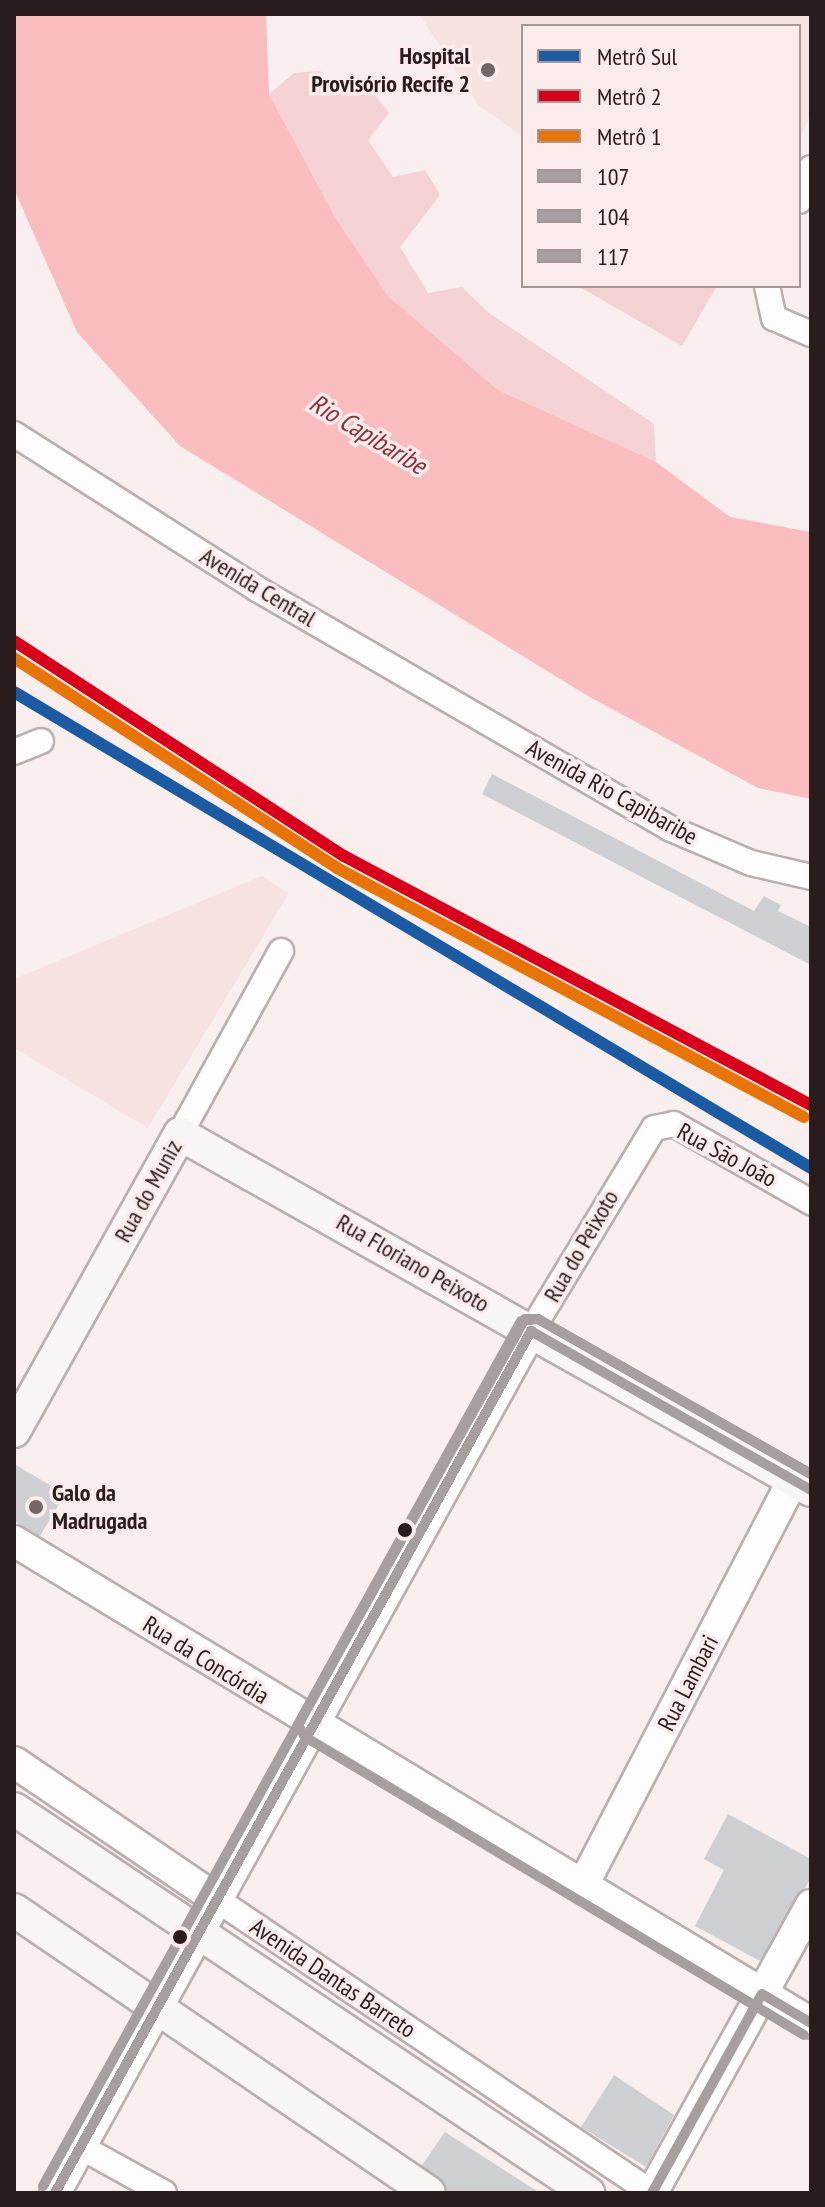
<!DOCTYPE html>
<meta charset="utf-8">
<style>
body{margin:0}
#map{position:relative;width:825px;height:2207px;overflow:hidden;background:#f8eeee;font-family:"PT Sans Narrow",sans-serif}
div>[style]{position:absolute}
.built>*{inset:0;background:#f7e2e2}
.green>*{inset:0;background:#f4d1d2}
.water>*{inset:0;background:#f9bcbf}
.building>*{inset:0;background:#cdcfd2}
.roads{filter:drop-shadow(2px 0 #baafaf) drop-shadow(-2px 0 #baafaf) drop-shadow(0 2px #baafaf) drop-shadow(0 -2px #baafaf)}
.minor>*{height:24px;margin:-12px;padding:0 12px;transform-origin:12px;border-radius:12px;background:#fefcfc}
.tertiary>*{height:30px;margin:-15px;padding:0 15px;transform-origin:15px;border-radius:15px;background:#fefcfc}
.secondary>*{height:32px;margin:-16px;padding:0 16px;transform-origin:16px;border-radius:16px;background:#f9f5f5}
.bus-1>*{height:10px;margin:-5px;padding:0 5px;transform-origin:5px;border-radius:5px;background:#a79f9f}
.bus-2>*{height:10px;margin:-5px;padding:0 5px;transform-origin:5px;border-radius:5px;background:#a79f9f}
.bus-3>*{height:10px;margin:-5px;padding:0 5px;transform-origin:5px;border-radius:5px;background:#a79f9f}
.metro-1>*{height:12px;margin:-6px;padding:0 6px;transform-origin:6px;border-radius:6px;background:#1a5ba3}
.metro-2>*{height:12px;margin:-6px;padding:0 6px;transform-origin:6px;border-radius:6px;background:#d9001c}
.metro-3>*{height:12px;margin:-6px;padding:0 6px;transform-origin:6px;border-radius:6px;background:#e77405}
.dots>*{width:22px;height:22px;translate:-50% -50%;box-sizing:border-box;border:4px solid #fbebeb;border-radius:50%}
span{translate:-50% -50%;white-space:nowrap;text-align:center;line-height:1.15;-webkit-text-stroke:7px #fbebeb;paint-order:stroke}
.poi-label{font-size:24px;color:#2a1c1c;font-weight:700}
.right{translate:-100% -50%;text-align:right}
.left{translate:0 -50%;text-align:left}
.street-label{font-size:24px;color:#2a1c1c}
.water-label{font-size:26px;color:#8d2f3b;font-style:italic}
.frame{position:absolute;inset:0;border:16px solid #2a1c1c;pointer-events:none}
.legend{position:absolute;left:521px;top:24px;width:280px;height:264px;box-sizing:border-box;background:#fbebeb;border:2px solid #a79898;margin:0;padding:10px 14px;list-style:none;font-size:24px;color:#2a1c1c}
.legend li{display:flex;align-items:center;gap:16px;height:40px}
.legend b{width:40px;border:2px solid #a79898}
</style>
<div id="map">
<div class="built">
<div style="clip-path:polygon(419px 14px,811px 14px,811px 112px,799px 143px,799px 26px,523px 26px,523px 137px,478px 105px)"></div>
<div style="clip-path:polygon(262px 876px,289px 893px,148px 1128px,14px 1048px,14px 979px)"></div>
</div>
<div class="green">
<div style="clip-path:polygon(320px 71px,340px 92px,368px 86px,389px 113px,368px 140px,393px 177px,425px 170px,440px 195px,400px 247px,428px 293px,462px 287px,489px 313px,654px 424px,656px 462px,498px 390px,388px 296px,335px 217px,269px 94px,294px 73px)"></div>
<div style="clip-path:polygon(578px 286px,717px 286px,682px 346px)"></div>
</div>
<div class="water">
<div style="clip-path:polygon(14px 14px,266px 14px,269px 94px,335px 217px,388px 296px,498px 390px,656px 462px,730px 517px,811px 532px,811px 799px,758px 788px,588px 696px,180px 446px,77px 332px,14px 189px)"></div>
</div>
<div class="building">
<div style="clip-path:polygon(492px 774px,754px 911px,764px 896px,781px 905px,778px 911px,811px 927px,811px 965px,482px 794px)"></div>
<div style="clip-path:polygon(14px 1464px,65px 1494px,40px 1536px,14px 1521px)"></div>
<div style="clip-path:polygon(728px 1814px,811px 1859px,811px 1878px,760px 1961px,695px 1926px,724px 1870px,704px 1859px)"></div>
<div style="clip-path:polygon(614px 2075px,674px 2115px,646px 2167px,581px 2127px)"></div>
<div style="clip-path:polygon(445px 2132px,540px 2193px,449px 2193px,422px 2165px)"></div>
</div>
<div class="roads">
<div class="minor">
<div style="left:799px;top:201px;width:35px;rotate:-70deg"></div>
<div style="left:767px;top:286px;width:33px;rotate:78deg"></div>
<div style="left:774px;top:318px;width:40px;rotate:23.4deg"></div>
<div style="left:14px;top:434px;width:288px;rotate:32.5deg"></div>
<div style="left:257px;top:589px;width:476px;rotate:30.1deg"></div>
<div style="left:669px;top:828px;width:89px;rotate:23.1deg"></div>
<div style="left:751px;top:863px;width:62px;rotate:13.1deg"></div>
<div style="left:14px;top:752px;width:29px;rotate:-22deg"></div>
<div style="left:180px;top:1134px;width:209px;rotate:-61.1deg"></div>
<div style="left:531px;top:1331px;width:237px;rotate:-58.8deg"></div>
<div style="left:654px;top:1128px;width:20px;rotate:-11deg"></div>
<div style="left:674px;top:1124px;width:158px;rotate:29.7deg"></div>
<div style="left:216px;top:1899px;width:526px;rotate:33.99deg"></div>
<div style="left:79px;top:2146px;width:97px;rotate:28.9deg"></div>
</div>
<div class="tertiary">
<div style="left:14px;top:1541px;width:931px;rotate:31.16deg"></div>
<div style="left:14px;top:1762px;width:244px;rotate:34.1deg"></div>
<div style="left:582px;top:1887px;width:458px;rotate:-62.6deg"></div>
<div style="left:55px;top:2193px;width:985px;rotate:-61.09deg"></div>
<div style="left:652px;top:2193px;width:329px;rotate:-61.1deg"></div>
</div>
<div class="secondary">
<div style="left:14px;top:1431px;width:340px;rotate:-60.8deg"></div>
<div style="left:180px;top:1134px;width:724px;rotate:29.43deg"></div>
<div style="left:14px;top:1809px;width:691px;rotate:33.78deg"></div>
<div style="left:14px;top:1910px;width:502px;rotate:34.29deg"></div>
</div>
</div>
<div class="bus-1">
<div style="left:55px;top:2193px;width:985px;rotate:-61.09deg"></div>
<div style="left:531px;top:1331px;width:322px;rotate:29.6deg"></div>
<div style="left:652px;top:2193px;width:227px;rotate:-61.1deg"></div>
<div style="left:762px;top:1994px;width:57px;rotate:30.6deg"></div>
</div>
<div class="bus-2">
<div style="left:804px;top:2035px;width:581px;rotate:-149.15deg"></div>
<div style="left:305px;top:1737px;width:14px;rotate:-120deg"></div>
<div style="left:298px;top:1725px;width:465px;rotate:-60.8deg"></div>
<div style="left:525px;top:1319px;width:13px"></div>
<div style="left:538px;top:1319px;width:314px;rotate:29.6deg"></div>
</div>
<div class="bus-3">
<div style="left:43px;top:2186px;width:988px;rotate:-61.07deg"></div>
<div style="left:521px;top:1321px;width:17px;rotate:-7deg"></div>
<div style="left:538px;top:1319px;width:314px;rotate:29.6deg"></div>
</div>
<div class="metro-1">
<div style="left:14px;top:692px;width:928px;rotate:30.85deg"></div>
</div>
<div class="metro-2">
<div style="left:14px;top:641px;width:394px;rotate:33.1deg"></div>
<div style="left:344px;top:856px;width:529px;rotate:28.07deg"></div>
</div>
<div class="metro-3">
<div style="left:14px;top:658px;width:385px;rotate:33deg"></div>
<div style="left:337px;top:868px;width:529px;rotate:28.07deg"></div>
</div>
<div class="dots">
<div style="left:488px;top:70px;background:#726666"></div>
<div style="left:36px;top:1507px;background:#726666"></div>
<div style="left:405px;top:1530px;background:#2a1c1c"></div>
<div style="left:180px;top:1937px;background:#2a1c1c"></div>
</div>
<div class="poi-label">
<span class="right" style="left:470px;top:70px">Hospital<br>Provisório Recife 2</span>
<span class="left" style="left:52px;top:1507px">Galo da<br>Madrugada</span>
</div>
<div class="street-label">
<span style="left:258px;top:587px;rotate:31deg">Avenida Central</span>
<span style="left:612px;top:792px;rotate:29deg">Avenida Rio Capibaribe</span>
<span style="left:727px;top:1155px;rotate:28deg">Rua São João</span>
<span style="left:148px;top:1191px;rotate:-61deg">Rua do Muniz</span>
<span style="left:581px;top:1246px;rotate:-60deg">Rua do Peixoto</span>
<span style="left:413px;top:1263px;rotate:30deg">Rua Floriano Peixoto</span>
<span style="left:206px;top:1660px;rotate:32deg">Rua da Concórdia</span>
<span style="left:688px;top:1683px;rotate:-63deg">Rua Lambari</span>
<span style="left:333px;top:1978px;rotate:34deg">Avenida Dantas Barreto</span>
</div>
<div class="water-label">
<span style="left:368px;top:434px;rotate:31deg">Rio Capibaribe</span>
</div>
<div class="frame"></div>
<ul class="legend">
<li><b style="height:10px;background:#1a5ba3"></b>Metrô Sul</li>
<li><b style="height:10px;background:#d9001c"></b>Metrô 2</li>
<li><b style="height:10px;background:#e77405"></b>Metrô 1</li>
<li><b style="height:10px;background:#a79f9f"></b>107</li>
<li><b style="height:10px;background:#a79f9f"></b>104</li>
<li><b style="height:10px;background:#a79f9f"></b>117</li>
</ul>
</div>
